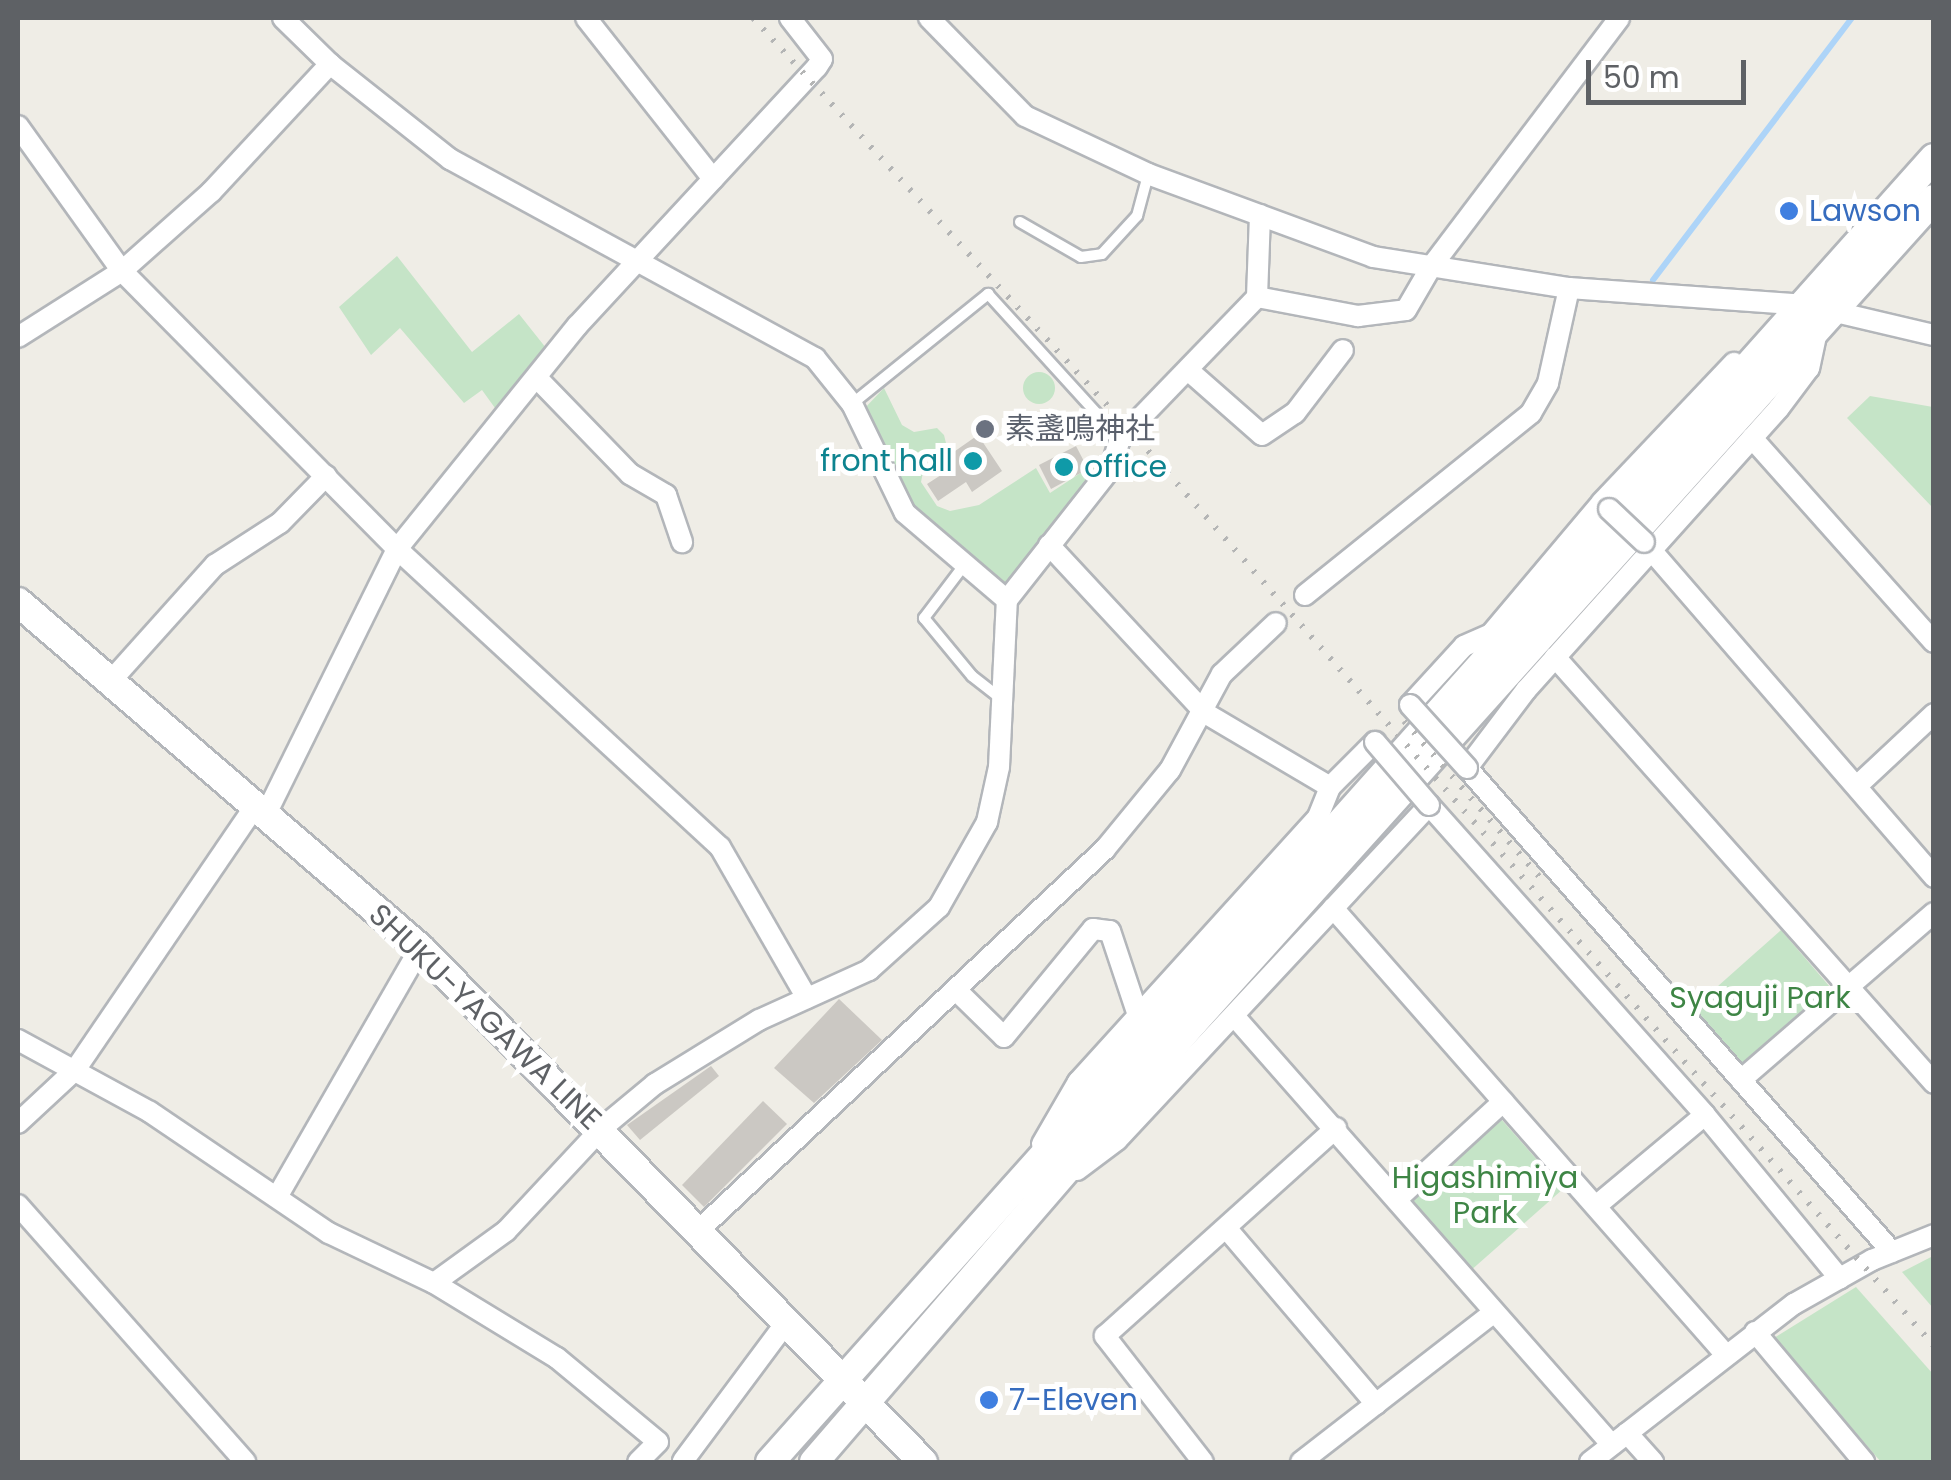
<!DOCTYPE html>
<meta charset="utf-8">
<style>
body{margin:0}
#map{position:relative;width:1951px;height:1480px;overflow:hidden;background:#efede6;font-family:Poppins,"Noto Sans JP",sans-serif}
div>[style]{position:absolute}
.green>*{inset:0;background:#c5e4c7}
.round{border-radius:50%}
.stream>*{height:6px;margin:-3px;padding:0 3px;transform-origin:3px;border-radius:3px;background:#add4f8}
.building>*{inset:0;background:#cbc8c3}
.roads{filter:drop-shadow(2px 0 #b3b6ba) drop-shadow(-2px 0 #b3b6ba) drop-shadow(0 2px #b3b6ba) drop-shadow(0 -2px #b3b6ba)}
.lane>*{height:10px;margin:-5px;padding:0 5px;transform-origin:5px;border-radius:5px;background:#fff}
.street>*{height:20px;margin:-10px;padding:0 10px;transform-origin:10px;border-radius:10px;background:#fff}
.secondary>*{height:28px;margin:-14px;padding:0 14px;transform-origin:14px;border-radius:14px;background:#fff}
.rail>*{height:6px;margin-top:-3px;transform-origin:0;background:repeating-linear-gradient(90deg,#b4b5b5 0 2.5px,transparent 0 14.5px)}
.bridges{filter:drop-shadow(2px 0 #b3b6ba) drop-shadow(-2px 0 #b3b6ba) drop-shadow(0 2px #b3b6ba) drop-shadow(0 -2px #b3b6ba)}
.street-bridge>*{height:20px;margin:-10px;padding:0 10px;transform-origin:10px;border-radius:10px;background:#fff}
.dots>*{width:28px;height:28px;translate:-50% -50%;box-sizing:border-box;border:5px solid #fff;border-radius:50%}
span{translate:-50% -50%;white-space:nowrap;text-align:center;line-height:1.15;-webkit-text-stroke:10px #fff;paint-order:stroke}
.shop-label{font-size:30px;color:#366cbe}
.left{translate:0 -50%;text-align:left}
.worship-label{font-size:30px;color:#5b616d}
.culture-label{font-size:30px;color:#0d838f}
.right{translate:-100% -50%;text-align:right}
.park-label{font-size:30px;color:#3e8545}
.street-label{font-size:30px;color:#5e6165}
.frame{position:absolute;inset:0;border:20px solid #5e6165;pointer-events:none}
.scale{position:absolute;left:1586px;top:60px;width:160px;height:45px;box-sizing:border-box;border:5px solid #5e6165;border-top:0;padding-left:12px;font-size:30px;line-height:35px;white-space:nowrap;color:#5e6165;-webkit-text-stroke:8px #fff;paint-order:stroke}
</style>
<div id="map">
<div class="green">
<div style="clip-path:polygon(397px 256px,472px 352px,519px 314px,546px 348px,495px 408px,482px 390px,464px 403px,400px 328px,371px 355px,339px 307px)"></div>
<div class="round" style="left:1023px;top:372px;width:32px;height:32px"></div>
<div style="clip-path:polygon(884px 388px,902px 425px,914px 432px,937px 428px,944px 435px,947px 447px,925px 462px,921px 482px,937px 506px,950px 511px,979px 505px,1036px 468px,1050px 493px,1114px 451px,1004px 587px,909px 506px,863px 410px)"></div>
<div style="clip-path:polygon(1870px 396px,1933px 407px,1933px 508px,1847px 418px)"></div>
<div style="clip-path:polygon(1781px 930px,1830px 987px,1740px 1066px,1691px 1010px)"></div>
<div style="clip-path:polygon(1501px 1119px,1563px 1189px,1469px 1272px,1407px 1202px)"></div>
<div style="clip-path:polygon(1933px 1256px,1933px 1308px,1902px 1272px)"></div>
<div style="clip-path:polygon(1856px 1287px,1933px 1374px,1933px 1462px,1881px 1462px,1774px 1338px)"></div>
</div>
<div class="stream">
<div style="left:1653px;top:280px;width:329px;rotate:-52.8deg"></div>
</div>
<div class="building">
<div style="clip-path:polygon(978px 435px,1002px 471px,972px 492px,966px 482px,938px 501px,927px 484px,955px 466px,948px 456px)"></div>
<div style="clip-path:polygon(1076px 446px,1088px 469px,1051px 489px,1039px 465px)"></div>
<div style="clip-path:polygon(839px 999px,882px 1040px,814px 1103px,774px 1068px)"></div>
<div style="clip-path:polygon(711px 1066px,719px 1076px,640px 1140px,627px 1125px)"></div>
<div style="clip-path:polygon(763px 1101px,787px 1124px,704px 1207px,682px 1185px)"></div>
</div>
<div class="roads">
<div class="lane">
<div style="left:1020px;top:222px;width:70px;rotate:29.8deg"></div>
<div style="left:1081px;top:257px;width:21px;rotate:-8deg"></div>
<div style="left:1102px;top:254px;width:52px;rotate:-47.4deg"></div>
<div style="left:1137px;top:216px;width:42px;rotate:-75deg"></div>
<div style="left:853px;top:403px;width:174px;rotate:-38.9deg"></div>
<div style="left:988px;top:294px;width:196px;rotate:47.7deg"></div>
<div style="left:965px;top:564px;width:68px;rotate:127.2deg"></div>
<div style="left:924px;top:618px;width:75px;rotate:50.4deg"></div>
<div style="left:972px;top:676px;width:39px;rotate:38deg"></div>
</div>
<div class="street">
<div style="left:283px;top:18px;width:66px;rotate:44.4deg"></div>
<div style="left:330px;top:64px;width:153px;rotate:38.4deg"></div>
<div style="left:450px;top:159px;width:416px;rotate:28.6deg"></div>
<div style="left:815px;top:358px;width:59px;rotate:51.2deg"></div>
<div style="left:852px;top:404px;width:121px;rotate:64.1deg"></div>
<div style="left:905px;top:513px;width:134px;rotate:40.5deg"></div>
<div style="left:586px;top:18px;width:205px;rotate:51.7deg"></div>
<div style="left:929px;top:18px;width:137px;rotate:45.6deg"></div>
<div style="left:1025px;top:116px;width:136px;rotate:25.2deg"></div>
<div style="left:1148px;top:174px;width:240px;rotate:20.2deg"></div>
<div style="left:1373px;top:257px;width:198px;rotate:9deg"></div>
<div style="left:1569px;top:288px;width:238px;rotate:4.1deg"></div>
<div style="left:1806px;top:305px;width:131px;rotate:13.2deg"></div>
<div style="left:18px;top:126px;width:178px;rotate:54.4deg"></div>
<div style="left:122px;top:271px;width:391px;rotate:45.3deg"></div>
<div style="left:397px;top:549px;width:439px;rotate:42.7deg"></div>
<div style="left:720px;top:847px;width:174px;rotate:60.1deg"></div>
<div style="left:1257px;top:297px;width:82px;rotate:-87.9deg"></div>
<div style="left:1816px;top:336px;width:33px;rotate:102deg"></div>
<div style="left:1809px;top:368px;width:50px;rotate:126.9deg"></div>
<div style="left:1779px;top:408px;width:379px;rotate:131.9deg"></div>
<div style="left:1526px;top:690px;width:98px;rotate:127.1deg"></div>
<div style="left:1467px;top:768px;width:644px;rotate:48.71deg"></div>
<div style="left:18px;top:337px;width:123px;rotate:-32.4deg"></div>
<div style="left:122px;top:271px;width:119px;rotate:-41.6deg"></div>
<div style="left:211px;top:192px;width:175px;rotate:-47.1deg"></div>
<div style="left:1188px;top:370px;width:98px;rotate:41.3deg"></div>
<div style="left:1262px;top:435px;width:40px;rotate:-34deg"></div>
<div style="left:1295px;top:413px;width:79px;rotate:-52.7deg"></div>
<div style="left:537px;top:378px;width:134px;rotate:45.9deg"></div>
<div style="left:630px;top:474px;width:42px;rotate:30.3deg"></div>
<div style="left:666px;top:495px;width:50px;rotate:71.2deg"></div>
<div style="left:1752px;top:438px;width:273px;rotate:48.3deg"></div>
<div style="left:1645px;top:543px;width:442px;rotate:49.1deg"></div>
<div style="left:1049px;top:545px;width:229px;rotate:47.1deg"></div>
<div style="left:1205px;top:713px;width:145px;rotate:30.6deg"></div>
<div style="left:1305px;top:595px;width:290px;rotate:-38.8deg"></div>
<div style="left:1531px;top:413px;width:34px;rotate:-60deg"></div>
<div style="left:1548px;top:383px;width:97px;rotate:-77.5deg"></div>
<div style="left:1555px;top:657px;width:570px;rotate:48.34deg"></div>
<div style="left:109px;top:683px;width:159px;rotate:-48.1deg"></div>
<div style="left:215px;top:565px;width:77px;rotate:-32.9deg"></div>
<div style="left:280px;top:523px;width:66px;rotate:-45.6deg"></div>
<div style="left:1410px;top:705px;width:80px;rotate:-47.5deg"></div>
<div style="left:1464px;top:646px;width:30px;rotate:-24deg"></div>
<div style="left:1491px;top:634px;width:172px;rotate:-49.9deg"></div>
<div style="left:1602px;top:502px;width:192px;rotate:-46.5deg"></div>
<div style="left:1858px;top:785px;width:104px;rotate:-43.1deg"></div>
<div style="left:264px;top:818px;width:300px;rotate:-63.7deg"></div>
<div style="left:397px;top:549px;width:287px;rotate:-51.1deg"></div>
<div style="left:577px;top:326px;width:353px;rotate:-47.2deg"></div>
<div style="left:817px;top:67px;width:9px;rotate:-58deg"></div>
<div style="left:822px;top:59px;width:52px;rotate:-128deg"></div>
<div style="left:1333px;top:908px;width:595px;rotate:48.68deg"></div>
<div style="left:956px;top:990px;width:67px;rotate:44.4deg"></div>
<div style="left:1004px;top:1037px;width:140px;rotate:-50.5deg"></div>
<div style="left:1093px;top:929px;width:17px;rotate:7deg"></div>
<div style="left:1110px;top:931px;width:92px;rotate:71.6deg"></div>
<div style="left:1235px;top:1017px;width:570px;rotate:48.63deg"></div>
<div style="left:18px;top:1040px;width:150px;rotate:28.6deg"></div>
<div style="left:150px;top:1112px;width:216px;rotate:34.1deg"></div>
<div style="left:329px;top:1233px;width:116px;rotate:25.5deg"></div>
<div style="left:434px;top:1283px;width:144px;rotate:31.4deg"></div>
<div style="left:557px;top:1358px;width:131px;rotate:39.7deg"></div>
<div style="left:658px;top:1442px;width:28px;rotate:135deg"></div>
<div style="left:1741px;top:1080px;width:255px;rotate:-40.9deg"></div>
<div style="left:18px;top:1123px;width:78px;rotate:-42.9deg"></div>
<div style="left:75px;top:1070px;width:317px;rotate:-55.7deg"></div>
<div style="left:1042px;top:1144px;width:72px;rotate:-59.9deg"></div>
<div style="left:1078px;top:1082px;width:358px;rotate:-47.8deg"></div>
<div style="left:1318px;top:817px;width:32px;rotate:-68deg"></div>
<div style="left:1330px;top:787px;width:64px;rotate:-45deg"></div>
<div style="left:1077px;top:1170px;width:50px;rotate:-36.9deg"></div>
<div style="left:1117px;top:1140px;width:458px;rotate:-47deg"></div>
<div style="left:1429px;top:805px;width:415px;rotate:48.3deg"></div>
<div style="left:277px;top:1197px;width:287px;rotate:-60.1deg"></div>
<div style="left:1397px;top:1199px;width:144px;rotate:-42.5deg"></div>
<div style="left:18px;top:1205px;width:343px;rotate:48.5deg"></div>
<div style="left:1596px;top:1206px;width:142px;rotate:-39.9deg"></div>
<div style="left:1705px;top:1115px;width:212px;rotate:50.5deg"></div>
<div style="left:1227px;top:1229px;width:230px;rotate:49.6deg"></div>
<div style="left:699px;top:1230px;width:557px;rotate:-43.18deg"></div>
<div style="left:1105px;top:849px;width:102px;rotate:-50.6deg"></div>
<div style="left:1170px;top:770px;width:109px;rotate:-61.6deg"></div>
<div style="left:1222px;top:674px;width:74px;rotate:-43.4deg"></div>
<div style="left:434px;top:1283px;width:89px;rotate:-35.8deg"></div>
<div style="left:506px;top:1231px;width:141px;rotate:-47deg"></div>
<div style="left:602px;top:1128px;width:69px;rotate:-39.7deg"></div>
<div style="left:655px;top:1084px;width:122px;rotate:-31.6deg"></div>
<div style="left:759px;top:1020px;width:121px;rotate:-24.4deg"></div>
<div style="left:869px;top:970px;width:94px;rotate:-42deg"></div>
<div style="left:939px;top:907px;width:98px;rotate:-60.5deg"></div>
<div style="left:987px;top:822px;width:56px;rotate:-77.7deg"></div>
<div style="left:999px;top:767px;width:167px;rotate:-87.3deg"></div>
<div style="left:1007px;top:600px;width:168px;rotate:-51.8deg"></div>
<div style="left:1111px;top:468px;width:30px;rotate:-73deg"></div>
<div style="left:1120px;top:439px;width:197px;rotate:-46deg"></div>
<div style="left:1257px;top:297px;width:103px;rotate:10.7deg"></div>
<div style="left:1358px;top:316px;width:48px;rotate:-7.1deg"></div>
<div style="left:1406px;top:310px;width:50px;rotate:-59.8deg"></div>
<div style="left:1431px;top:267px;width:312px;rotate:-52.9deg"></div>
<div style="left:1755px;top:1332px;width:170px;rotate:50deg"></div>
<div style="left:1627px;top:1433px;width:39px;rotate:48deg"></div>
<div style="left:683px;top:1461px;width:172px;rotate:-53.3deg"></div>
<div style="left:1203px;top:1462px;width:160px;rotate:-127.9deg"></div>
<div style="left:1105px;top:1336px;width:311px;rotate:-42deg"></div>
<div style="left:1301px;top:1462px;width:243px;rotate:-37.8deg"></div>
<div style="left:1590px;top:1462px;width:258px;rotate:-37.8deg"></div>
<div style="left:1794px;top:1304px;width:90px;rotate:-29.4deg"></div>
<div style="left:1872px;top:1260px;width:67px;rotate:-22deg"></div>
</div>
<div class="secondary">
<div style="left:18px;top:602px;width:530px;rotate:40.72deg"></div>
<div style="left:420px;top:948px;width:719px;rotate:45.62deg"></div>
<div style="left:770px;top:1462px;width:1748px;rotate:-48.25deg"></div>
<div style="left:814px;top:1462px;width:580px;rotate:-49.2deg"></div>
<div style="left:1193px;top:1023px;width:1108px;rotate:-48.04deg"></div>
</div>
</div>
<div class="rail">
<div style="left:753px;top:18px;width:557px;rotate:47.55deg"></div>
<div style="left:1129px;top:429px;width:1220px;rotate:48.72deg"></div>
<div style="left:1404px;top:721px;width:215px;rotate:49deg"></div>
</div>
<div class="bridges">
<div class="street-bridge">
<div style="left:1609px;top:509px;width:48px;rotate:43.3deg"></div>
<div style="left:1410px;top:705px;width:85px;rotate:47.9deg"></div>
<div style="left:1375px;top:742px;width:83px;rotate:49.4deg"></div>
</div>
</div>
<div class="dots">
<div style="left:1789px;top:211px;background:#3f7fe0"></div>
<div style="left:985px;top:429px;background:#6b7280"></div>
<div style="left:973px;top:461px;background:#0f9aa8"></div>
<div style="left:1064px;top:467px;background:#0f9aa8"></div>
<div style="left:989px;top:1400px;background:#3f7fe0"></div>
</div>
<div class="shop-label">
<span class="left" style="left:1809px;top:211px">Lawson</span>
<span class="left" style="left:1009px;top:1400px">7-Eleven</span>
</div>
<div class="worship-label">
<span class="left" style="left:1005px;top:429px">素盞鳴神社</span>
</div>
<div class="culture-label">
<span class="right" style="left:953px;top:461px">front hall</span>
<span class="left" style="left:1084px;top:467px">office</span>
</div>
<div class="park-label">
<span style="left:1760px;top:998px">Syaguji Park</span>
<span style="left:1485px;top:1195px">Higashimiya<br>Park</span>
</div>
<div class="street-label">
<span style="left:485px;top:1017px;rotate:44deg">SHUKU-YAGAWA LINE</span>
</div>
<div class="frame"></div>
<div class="scale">50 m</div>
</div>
